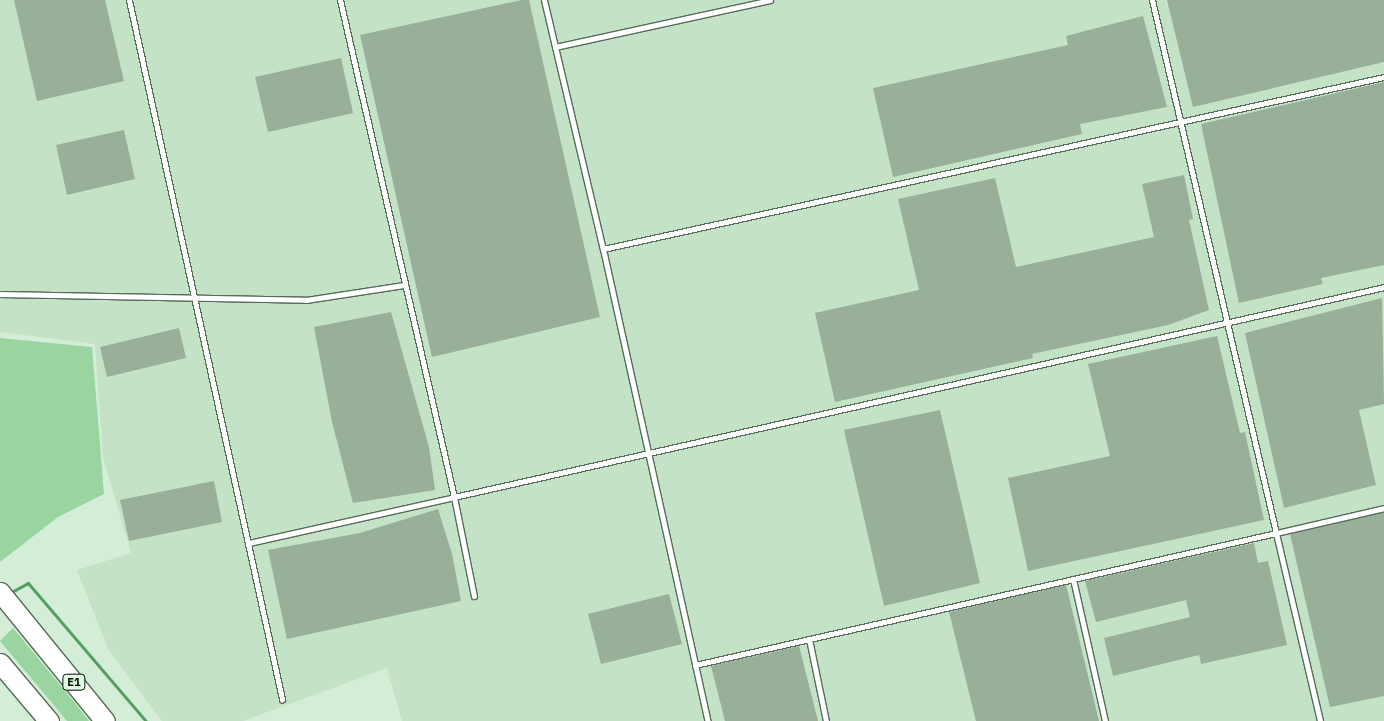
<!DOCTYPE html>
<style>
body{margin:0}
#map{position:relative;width:1384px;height:721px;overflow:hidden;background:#d4edd6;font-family:"IBM Plex Sans",sans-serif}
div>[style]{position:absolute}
.built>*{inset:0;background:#c3e2c6}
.green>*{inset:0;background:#9ad4a0}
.stream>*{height:3px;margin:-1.5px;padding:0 1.5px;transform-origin:1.5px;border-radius:1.5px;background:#55a061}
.building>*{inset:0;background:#98af9a}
.roads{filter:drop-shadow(1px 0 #566b58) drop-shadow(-1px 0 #566b58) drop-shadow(0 1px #566b58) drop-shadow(0 -1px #566b58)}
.lane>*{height:5px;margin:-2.5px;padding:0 2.5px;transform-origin:2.5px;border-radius:2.5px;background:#fff}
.highway>*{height:19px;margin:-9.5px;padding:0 9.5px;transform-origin:9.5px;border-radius:9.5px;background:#fff}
span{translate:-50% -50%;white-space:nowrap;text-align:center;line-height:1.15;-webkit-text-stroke:4.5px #e1fae3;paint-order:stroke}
.shield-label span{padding:1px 4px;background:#e1fae3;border:1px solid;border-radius:4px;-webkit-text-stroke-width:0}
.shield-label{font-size:11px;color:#070f08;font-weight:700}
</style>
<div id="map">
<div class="built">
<div style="clip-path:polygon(0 0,1384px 0,1384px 721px,402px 721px,387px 668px,243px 721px,162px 721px,108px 649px,77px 570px,131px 553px,103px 457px,95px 344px,0 332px)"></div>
</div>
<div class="green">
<div style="clip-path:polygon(0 338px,92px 347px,104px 494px,58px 517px,0 562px)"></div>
<div style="clip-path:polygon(13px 628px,75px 703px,89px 721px,67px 721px,0 641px)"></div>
</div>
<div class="stream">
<div style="left:8px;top:594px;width:23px;rotate:-29deg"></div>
<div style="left:28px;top:583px;width:182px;rotate:49.5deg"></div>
</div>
<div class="building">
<div style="clip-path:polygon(14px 0,105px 0,124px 81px,37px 101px)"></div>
<div style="clip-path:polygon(522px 0,529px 0,600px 317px,432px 357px,360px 35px)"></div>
<div style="clip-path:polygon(1167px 0,1384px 0,1384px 62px,1193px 107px)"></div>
<div style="clip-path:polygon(1143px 16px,1167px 107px,1080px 124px,1082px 134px,893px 177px,873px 88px,1068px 45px,1066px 36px)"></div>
<div style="clip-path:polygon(341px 58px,353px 113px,268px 132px,255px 77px)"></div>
<div style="clip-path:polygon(1384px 82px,1384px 265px,1321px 278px,1323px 284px,1239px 303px,1201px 124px)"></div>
<div style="clip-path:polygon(124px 130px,135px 179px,67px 195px,56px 145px)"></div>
<div style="clip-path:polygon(1184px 175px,1193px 219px,1189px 220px,1209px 310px,1168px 325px,1032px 354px,1033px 358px,835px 402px,815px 313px,919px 290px,898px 199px,995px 178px,1016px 267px,1154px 237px,1142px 184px)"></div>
<div style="clip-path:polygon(1382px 298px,1384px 404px,1359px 410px,1376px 485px,1284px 508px,1245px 333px)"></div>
<div style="clip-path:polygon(391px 312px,429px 447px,435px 490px,353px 503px,332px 422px,314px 327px)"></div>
<div style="clip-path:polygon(179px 328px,186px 358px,107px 377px,100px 347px)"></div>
<div style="clip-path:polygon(1217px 336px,1240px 433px,1245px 432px,1264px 520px,1028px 571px,1008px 478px,1110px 456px,1088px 364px)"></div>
<div style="clip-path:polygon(940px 410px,980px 583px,884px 606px,844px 430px)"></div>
<div style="clip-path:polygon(214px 481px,222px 522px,129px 541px,120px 500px)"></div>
<div style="clip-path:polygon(438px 509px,452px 554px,461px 601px,287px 639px,268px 550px,360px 533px)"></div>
<div style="clip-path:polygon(1384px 512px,1384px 696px,1330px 707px,1290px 534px)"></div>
<div style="clip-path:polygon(1254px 543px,1258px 563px,1268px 561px,1287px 645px,1201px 664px,1199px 655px,1113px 676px,1104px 638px,1190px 617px,1186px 600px,1096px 622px,1085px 581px)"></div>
<div style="clip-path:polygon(1066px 585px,1099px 721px,976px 721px,949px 612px)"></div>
<div style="clip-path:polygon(669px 594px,682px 644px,601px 664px,588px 614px)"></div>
<div style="clip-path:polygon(799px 646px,818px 721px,725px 721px,711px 666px)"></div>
</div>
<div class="roads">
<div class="lane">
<div style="left:129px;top:0;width:716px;rotate:77.65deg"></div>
<div style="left:340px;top:0;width:510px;rotate:77.08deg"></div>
<div style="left:454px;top:497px;width:953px;rotate:-12.72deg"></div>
<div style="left:544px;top:0;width:256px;rotate:76.7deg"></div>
<div style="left:603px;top:249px;width:484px;rotate:77.5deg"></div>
<div style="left:1152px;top:0;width:547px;rotate:76.9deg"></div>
<div style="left:1276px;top:533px;width:111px;rotate:-13deg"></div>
<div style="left:555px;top:47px;width:220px;rotate:-12.3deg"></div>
<div style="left:603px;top:249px;width:800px;rotate:-12.42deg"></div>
<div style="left:0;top:294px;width:306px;rotate:1.1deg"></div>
<div style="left:306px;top:300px;width:99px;rotate:-8.7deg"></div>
<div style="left:249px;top:543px;width:210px;rotate:-12.6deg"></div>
<div style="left:454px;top:497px;width:101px;rotate:78.6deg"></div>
<div style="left:1073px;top:579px;width:146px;rotate:77.3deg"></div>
<div style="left:809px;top:639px;width:84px;rotate:78.3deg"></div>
<div style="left:695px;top:665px;width:596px;rotate:-12.8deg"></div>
<div style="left:1276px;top:533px;width:193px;rotate:76.8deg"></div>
</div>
<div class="highway">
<div style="left:0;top:592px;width:166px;rotate:50.9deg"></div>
<div style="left:0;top:663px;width:76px;rotate:49.8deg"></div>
</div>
</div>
<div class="shield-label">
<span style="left:74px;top:682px">E1</span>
</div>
</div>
